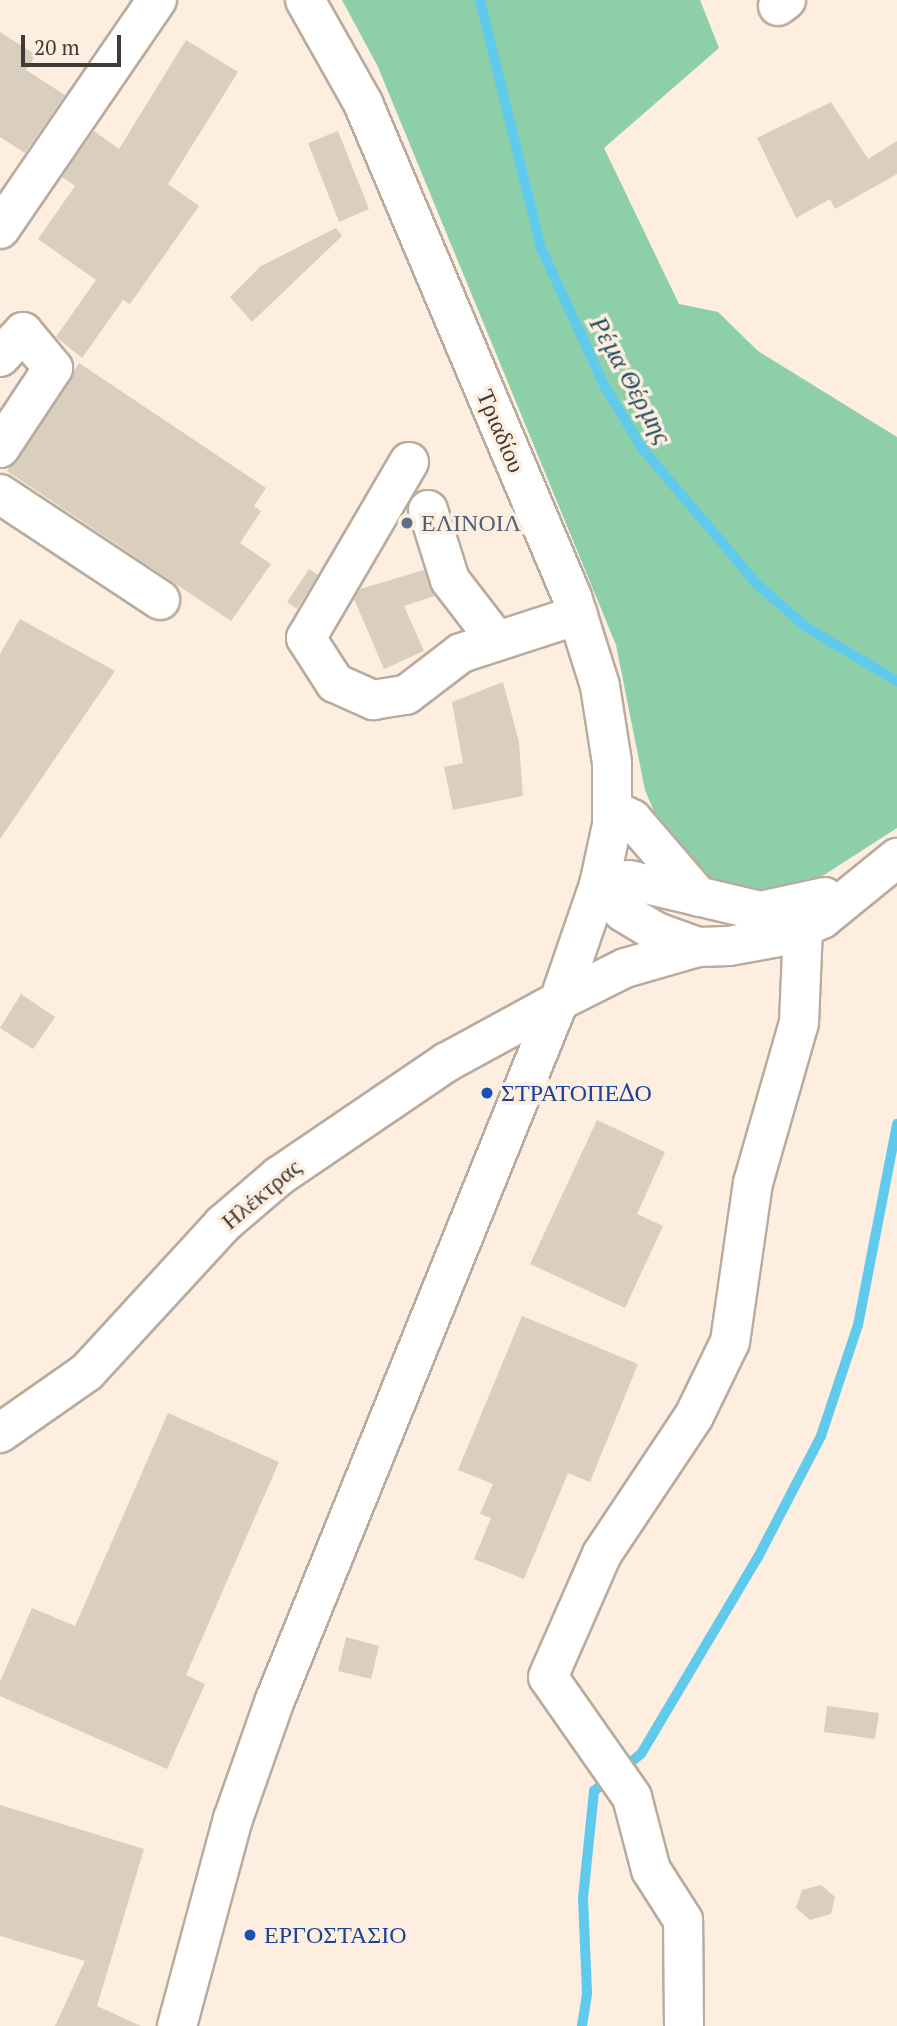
<!DOCTYPE html>
<meta charset="utf-8">
<style>
body{margin:0}
#map{position:relative;width:897px;height:2026px;overflow:hidden;background:#fdeee0;font-family:"PT Serif",serif}
div>[style]{position:absolute}
.green>*{inset:0;background:#8dcfa9}
.stream>*{height:10px;margin:-5px;padding:0 5px;transform-origin:5px;border-radius:5px;background:#60caed}
.building>*{inset:0;background:#dacebf}
.roads{filter:drop-shadow(2px 0 #b9ab9e) drop-shadow(-2px 0 #b9ab9e) drop-shadow(0 2px #b9ab9e) drop-shadow(0 -2px #b9ab9e)}
.minor>*{height:38px;margin:-19px;padding:0 19px;transform-origin:19px;border-radius:19px;background:#fff}
.major>*{height:38px;margin:-19px;padding:0 19px;transform-origin:19px;border-radius:19px;background:#fff}
.dots>*{width:19px;height:19px;translate:-50% -50%;box-sizing:border-box;border:4px solid #fdeee0;border-radius:50%}
span{translate:-50% -50%;white-space:nowrap;text-align:center;line-height:1.15;-webkit-text-stroke:7px #fdeee0;paint-order:stroke}
.street-label{font-size:24px;color:#413b36}
.service-label{font-size:24px;color:#4e5e75}
.left{translate:0 -50%;text-align:left}
.transit-label{font-size:24px;color:#164399}
.water-label{font-size:26px;color:#224f5e;font-style:italic}
.scale{position:absolute;left:21px;top:35px;width:100px;height:32px;box-sizing:border-box;border:4px solid #413b36;border-top:0;padding-left:9px;font-size:21px;line-height:24px;white-space:nowrap;color:#413b36;-webkit-text-stroke:5px #fdeee0;paint-order:stroke}
</style>
<div id="map">
<div class="green">
<div style="clip-path:polygon(342px 0,700px 0,719px 48px,604px 148px,679px 304px,718px 312px,758px 351px,897px 437px,897px 828px,824px 875px,765px 894px,711px 886px,661px 828px,645px 790px,616px 645px,378px 67px)"></div>
</div>
<div class="stream">
<div style="left:480px;top:0;width:255px;rotate:76.2deg"></div>
<div style="left:541px;top:248px;width:153px;rotate:65.3deg"></div>
<div style="left:605px;top:387px;width:71px;rotate:58.8deg"></div>
<div style="left:642px;top:448px;width:178px;rotate:49.8deg"></div>
<div style="left:757px;top:584px;width:65px;rotate:41.3deg"></div>
<div style="left:806px;top:627px;width:106px;rotate:30.7deg"></div>
<div style="left:621px;top:1770px;width:26px;rotate:-39deg"></div>
<div style="left:641px;top:1754px;width:227px;rotate:-59.3deg"></div>
<div style="left:757px;top:1559px;width:139px;rotate:-62.5deg"></div>
<div style="left:821px;top:1436px;width:117px;rotate:-71.6deg"></div>
<div style="left:858px;top:1325px;width:205px;rotate:-79deg"></div>
<div style="left:582px;top:2026px;width:33px;rotate:-81deg"></div>
<div style="left:587px;top:1993px;width:95px;rotate:-92.4deg"></div>
<div style="left:583px;top:1898px;width:108px;rotate:-84.1deg"></div>
<div style="left:594px;top:1791px;width:19px;rotate:-39deg"></div>
</div>
<div class="building">
<div style="clip-path:polygon(0 32px,36px 55px,26px 70px,65px 95px,25px 153px,0 137px)"></div>
<div style="clip-path:polygon(186px 40px,238px 72px,168px 184px,199px 206px,130px 304px,123px 300px,82px 358px,56px 337px,96px 280px,38px 239px,75px 186px,62px 177px,94px 131px,119px 149px)"></div>
<div style="clip-path:polygon(831px 102px,868px 159px,897px 141px,897px 174px,835px 209px,830px 199px,796px 218px,757px 138px)"></div>
<div style="clip-path:polygon(338px 131px,369px 209px,339px 222px,308px 143px)"></div>
<div style="clip-path:polygon(336px 228px,342px 236px,252px 322px,230px 297px,261px 266px)"></div>
<div style="clip-path:polygon(79px 363px,266px 488px,254px 506px,261px 511px,240px 543px,271px 564px,231px 621px,7px 471px)"></div>
<div style="clip-path:polygon(309px 569px,318px 575px,297px 609px,287px 602px)"></div>
<div style="clip-path:polygon(424px 570px,435px 596px,404px 606px,424px 651px,384px 669px,354px 599px,360px 589px)"></div>
<div style="clip-path:polygon(20px 619px,115px 671px,0 839px,0 654px)"></div>
<div style="clip-path:polygon(503px 682px,519px 742px,523px 796px,453px 810px,444px 767px,463px 763px,452px 702px)"></div>
<div style="clip-path:polygon(21px 994px,55px 1017px,33px 1049px,0 1028px)"></div>
<div style="clip-path:polygon(597px 1120px,665px 1152px,637px 1214px,663px 1226px,625px 1308px,530px 1264px)"></div>
<div style="clip-path:polygon(522px 1316px,638px 1364px,590px 1482px,568px 1473px,524px 1579px,474px 1559px,491px 1518px,480px 1514px,493px 1484px,458px 1470px)"></div>
<div style="clip-path:polygon(168px 1413px,279px 1462px,186px 1675px,205px 1684px,167px 1769px,0 1696px,0 1682px,32px 1608px,75px 1626px)"></div>
<div style="clip-path:polygon(346px 1637px,379px 1646px,371px 1679px,338px 1671px)"></div>
<div style="clip-path:polygon(827px 1706px,879px 1713px,875px 1739px,824px 1732px)"></div>
<div style="clip-path:polygon(0 1805px,144px 1849px,97px 2006px,141px 2026px,55px 2026px,85px 1961px,0 1936px)"></div>
<div style="clip-path:polygon(821px 1885px,835px 1897px,831px 1914px,810px 1920px,796px 1908px,802px 1890px)"></div>
</div>
<div class="roads">
<div class="minor">
<div style="left:778px;top:6px;width:10px;rotate:-37deg"></div>
<div style="left:0;top:229px;width:278px;rotate:-55.6deg"></div>
<div style="left:0;top:357px;width:34px;rotate:-47deg"></div>
<div style="left:23px;top:332px;width:47px;rotate:50.2deg"></div>
<div style="left:53px;top:368px;width:96px;rotate:123.5deg"></div>
<div style="left:409px;top:462px;width:204px;rotate:120.3deg"></div>
<div style="left:306px;top:638px;width:54px;rotate:57.2deg"></div>
<div style="left:335px;top:683px;width:42px;rotate:24.1deg"></div>
<div style="left:373px;top:700px;width:33px;rotate:-9deg"></div>
<div style="left:406px;top:695px;width:69px;rotate:-37.4deg"></div>
<div style="left:461px;top:653px;width:123px;rotate:-18deg"></div>
<div style="left:0;top:494px;width:192px;rotate:33.5deg"></div>
<div style="left:428px;top:510px;width:73px;rotate:72.6deg"></div>
<div style="left:450px;top:580px;width:77px;rotate:52.4deg"></div>
<div style="left:0;top:1433px;width:106px;rotate:-35deg"></div>
<div style="left:87px;top:1372px;width:201px;rotate:-47.4deg"></div>
<div style="left:223px;top:1224px;width:74px;rotate:-40.6deg"></div>
<div style="left:279px;top:1176px;width:203px;rotate:-34.2deg"></div>
<div style="left:447px;top:1062px;width:128px;rotate:-28.6deg"></div>
<div style="left:177px;top:2026px;width:214px;rotate:-74.9deg"></div>
<div style="left:233px;top:1819px;width:126px;rotate:-70.6deg"></div>
<div style="left:275px;top:1700px;width:754px;rotate:-67.89deg"></div>
<div style="left:684px;top:2026px;width:106px;rotate:-90.5deg"></div>
<div style="left:683px;top:1920px;width:59px;rotate:-122.6deg"></div>
<div style="left:651px;top:1870px;width:75px;rotate:-104.6deg"></div>
<div style="left:632px;top:1797px;width:146px;rotate:-125deg"></div>
<div style="left:548px;top:1677px;width:134px;rotate:-66.3deg"></div>
<div style="left:602px;top:1554px;width:166px;rotate:-56.3deg"></div>
<div style="left:694px;top:1416px;width:82px;rotate:-64.1deg"></div>
<div style="left:730px;top:1342px;width:161px;rotate:-81.8deg"></div>
<div style="left:753px;top:1183px;width:166px;rotate:-74deg"></div>
<div style="left:799px;top:1023px;width:95px;rotate:-87.6deg"></div>
</div>
<div class="major">
<div style="left:305px;top:0;width:118px;rotate:60.6deg"></div>
<div style="left:363px;top:103px;width:536px;rotate:67.07deg"></div>
<div style="left:572px;top:597px;width:93px;rotate:72.5deg"></div>
<div style="left:600px;top:686px;width:78px;rotate:81.1deg"></div>
<div style="left:612px;top:763px;width:62px;rotate:90deg"></div>
<div style="left:612px;top:825px;width:61px;rotate:102.2deg"></div>
<div style="left:599px;top:885px;width:123px;rotate:109deg"></div>
<div style="left:613px;top:810px;width:21px;rotate:25deg"></div>
<div style="left:632px;top:819px;width:103px;rotate:49.3deg"></div>
<div style="left:599px;top:885px;width:36px;rotate:48deg"></div>
<div style="left:623px;top:912px;width:39px;rotate:31deg"></div>
<div style="left:656px;top:932px;width:45px;rotate:19.7deg"></div>
<div style="left:698px;top:947px;width:31px;rotate:-2deg"></div>
<div style="left:729px;top:946px;width:56px;rotate:-10.3deg"></div>
<div style="left:784px;top:936px;width:42px;rotate:-24.1deg"></div>
<div style="left:822px;top:919px;width:97px;rotate:-39.1deg"></div>
<div style="left:599px;top:885px;width:30px;rotate:-9deg"></div>
<div style="left:629px;top:880px;width:135px;rotate:13.3deg"></div>
<div style="left:760px;top:911px;width:66px;rotate:-12.2deg"></div>
<div style="left:559px;top:1001px;width:74px;rotate:-26.6deg"></div>
<div style="left:625px;top:968px;width:76px;rotate:-16deg"></div>
</div>
</div>
<div class="dots">
<div style="left:407px;top:523px;background:#5c6f8a"></div>
<div style="left:487px;top:1093px;background:#1a4fb4"></div>
<div style="left:250px;top:1935px;background:#1a4fb4"></div>
</div>
<div class="street-label">
<span style="left:501px;top:431px;rotate:67deg">Τριαδίου</span>
<span style="left:261px;top:1194px;rotate:-40deg">Ηλέκτρας</span>
</div>
<div class="service-label">
<span class="left" style="left:421px;top:523px">ΕΛΙΝΟΙΛ</span>
</div>
<div class="transit-label">
<span class="left" style="left:501px;top:1093px">ΣΤΡΑΤΟΠΕΔΟ</span>
<span class="left" style="left:264px;top:1935px">ΕΡΓΟΣΤΑΣΙΟ</span>
</div>
<div class="water-label">
<span style="left:631px;top:380px;rotate:61deg">Ρέμα Θέρμης</span>
</div>
<div class="scale">20 m</div>
</div>
